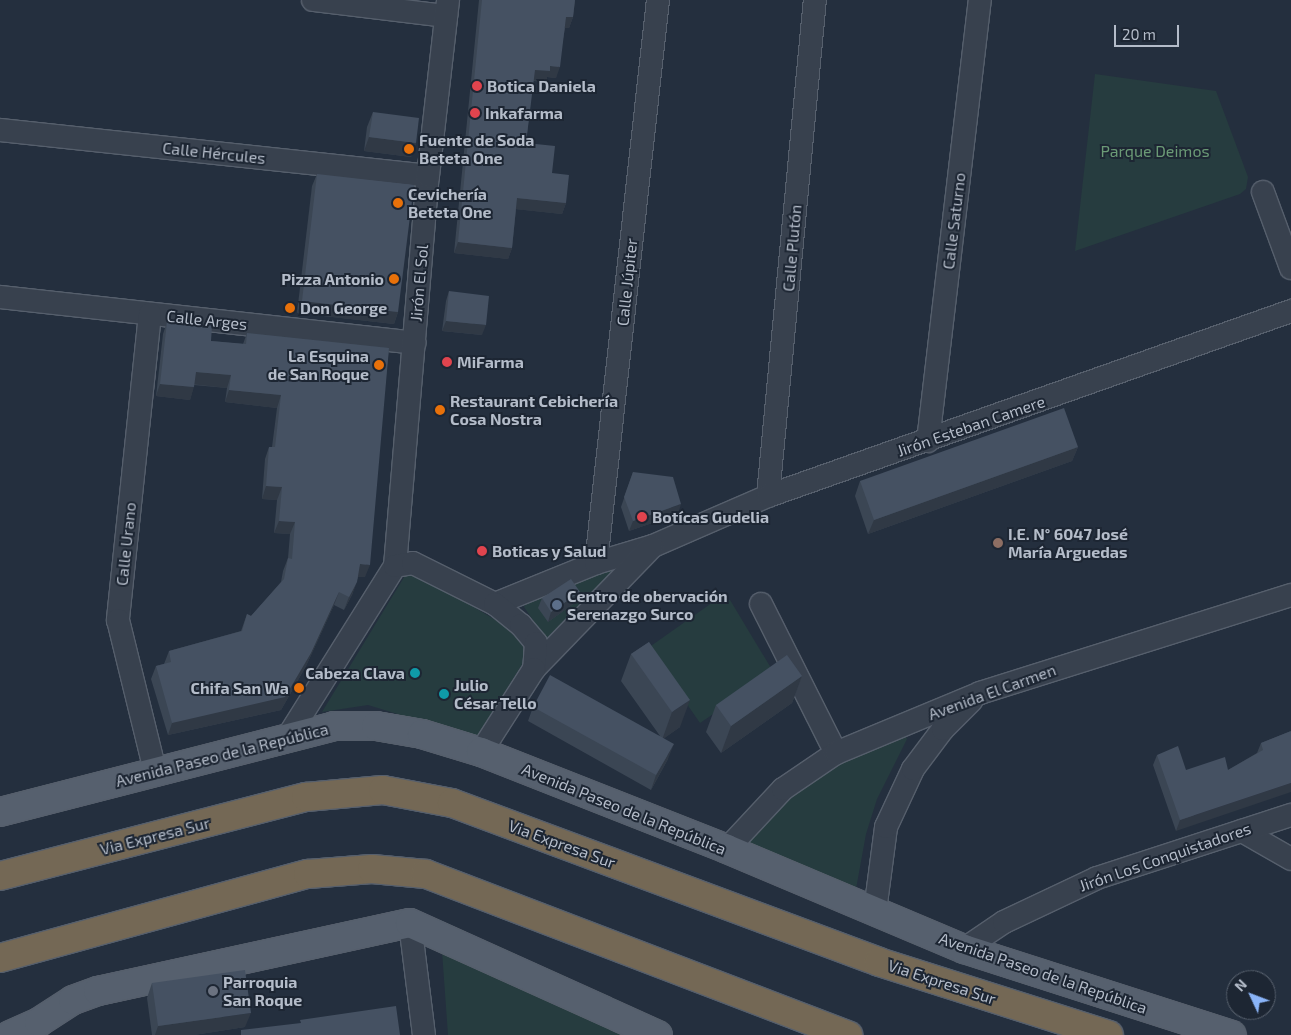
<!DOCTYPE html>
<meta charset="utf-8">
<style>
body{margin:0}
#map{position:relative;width:1291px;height:1035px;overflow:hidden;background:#242f3e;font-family:"Exo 2",sans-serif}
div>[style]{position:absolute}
.green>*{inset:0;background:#263c3f}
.roads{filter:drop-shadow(1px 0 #565f6c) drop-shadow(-1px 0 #565f6c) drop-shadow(0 1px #565f6c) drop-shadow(0 -1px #565f6c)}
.street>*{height:22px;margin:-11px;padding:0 11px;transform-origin:11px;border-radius:11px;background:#38414e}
.primary>*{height:28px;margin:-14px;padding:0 14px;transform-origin:14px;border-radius:14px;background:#56606e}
.highway>*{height:28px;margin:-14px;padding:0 14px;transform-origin:14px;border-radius:14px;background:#746855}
.wall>*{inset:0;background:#3b4654}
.shaded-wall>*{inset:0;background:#303945}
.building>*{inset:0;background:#455162}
.dots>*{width:14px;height:14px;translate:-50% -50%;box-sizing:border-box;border:2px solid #1d2633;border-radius:50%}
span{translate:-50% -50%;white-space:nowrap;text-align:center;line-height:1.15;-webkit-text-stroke:4px #1d2633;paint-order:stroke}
.poi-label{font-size:16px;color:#b4bcc9;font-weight:700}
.left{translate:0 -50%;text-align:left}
.right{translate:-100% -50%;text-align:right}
.park-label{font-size:16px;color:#6b9a76}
.street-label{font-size:16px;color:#b4bcc9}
.north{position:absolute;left:1226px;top:970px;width:50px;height:50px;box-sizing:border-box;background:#1d2633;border:1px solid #59626f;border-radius:50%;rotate:313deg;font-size:14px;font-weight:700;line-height:20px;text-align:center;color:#b4bcc9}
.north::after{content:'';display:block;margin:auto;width:18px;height:22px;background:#8ab4f8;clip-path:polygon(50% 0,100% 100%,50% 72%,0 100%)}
.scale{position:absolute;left:1114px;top:25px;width:65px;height:22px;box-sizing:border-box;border:2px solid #b4bcc9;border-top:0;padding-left:6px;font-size:15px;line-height:18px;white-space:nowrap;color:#b4bcc9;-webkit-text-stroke:4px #1d2633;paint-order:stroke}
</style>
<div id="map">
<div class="green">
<div style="clip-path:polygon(1095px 74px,1216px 91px,1248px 177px,1246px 189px,1240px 194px,1075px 251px)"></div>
<div style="clip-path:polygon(620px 565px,546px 639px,524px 607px,526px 603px)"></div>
<div style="clip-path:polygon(406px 574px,418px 574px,504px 625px,526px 649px,523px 663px,476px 738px,368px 705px,322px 712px)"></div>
<div style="clip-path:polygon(716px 600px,730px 600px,774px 673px,700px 723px,648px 648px)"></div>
<div style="clip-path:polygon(905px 735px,907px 739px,877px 799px,866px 834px,856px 889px,745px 845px,789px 798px,837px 757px)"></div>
<div style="clip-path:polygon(442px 951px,645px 1035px,448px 1035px)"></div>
</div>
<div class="roads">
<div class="street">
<div style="left:313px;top:0;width:134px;rotate:6.9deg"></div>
<div style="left:0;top:130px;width:430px;rotate:6.1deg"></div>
<div style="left:1263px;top:192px;width:81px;rotate:69.8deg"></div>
<div style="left:0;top:297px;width:417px;rotate:6.3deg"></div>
<div style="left:150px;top:314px;width:308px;rotate:96deg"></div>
<div style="left:118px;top:620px;width:155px;rotate:76.2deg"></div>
<div style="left:928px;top:441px;width:444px;rotate:-83.3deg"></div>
<div style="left:768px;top:496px;width:498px;rotate:-84.6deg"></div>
<div style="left:596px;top:563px;width:566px;rotate:-83.72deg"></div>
<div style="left:395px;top:566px;width:391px;rotate:-85.2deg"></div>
<div style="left:428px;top:176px;width:177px;rotate:-83.5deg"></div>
<div style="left:495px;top:604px;width:109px;rotate:-22.1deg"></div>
<div style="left:596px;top:563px;width:59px;rotate:-16.6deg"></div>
<div style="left:653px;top:546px;width:125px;rotate:-23.5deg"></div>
<div style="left:768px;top:496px;width:555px;rotate:-19.48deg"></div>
<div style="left:761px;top:604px;width:167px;rotate:63.3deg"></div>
<div style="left:534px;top:669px;width:170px;rotate:-46deg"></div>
<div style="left:287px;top:738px;width:203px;rotate:-57.9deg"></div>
<div style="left:395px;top:566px;width:18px;rotate:-9deg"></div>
<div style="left:413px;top:563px;width:92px;rotate:26.6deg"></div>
<div style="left:495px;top:604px;width:33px;rotate:39deg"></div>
<div style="left:521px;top:625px;width:23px;rotate:50deg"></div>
<div style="left:536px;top:643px;width:26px;rotate:94deg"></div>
<div style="left:534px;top:669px;width:98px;rotate:122.6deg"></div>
<div style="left:1242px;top:831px;width:56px;rotate:29.7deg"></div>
<div style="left:727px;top:849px;width:82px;rotate:-47deg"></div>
<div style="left:783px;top:789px;width:64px;rotate:-34.2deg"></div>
<div style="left:836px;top:753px;width:156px;rotate:-22.6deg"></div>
<div style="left:980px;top:693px;width:326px;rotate:-17.5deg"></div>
<div style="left:875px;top:911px;width:85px;rotate:-82.5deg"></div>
<div style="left:886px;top:827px;width:64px;rotate:-65deg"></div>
<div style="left:913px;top:769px;width:50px;rotate:-53.1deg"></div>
<div style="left:943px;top:729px;width:40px;rotate:-45deg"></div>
<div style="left:410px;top:923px;width:113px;rotate:82.9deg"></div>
<div style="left:964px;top:949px;width:48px;rotate:-34deg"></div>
<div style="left:1004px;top:922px;width:103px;rotate:-25.3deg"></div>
<div style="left:1097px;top:878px;width:204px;rotate:-18deg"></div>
</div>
<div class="primary">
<div style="left:0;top:812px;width:345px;rotate:-14.4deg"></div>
<div style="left:334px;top:726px;width:42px"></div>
<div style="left:376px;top:726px;width:47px;rotate:9.9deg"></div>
<div style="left:422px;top:734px;width:62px;rotate:17deg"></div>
<div style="left:481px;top:752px;width:264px;rotate:21.5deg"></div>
<div style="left:727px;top:849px;width:257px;rotate:22.9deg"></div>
<div style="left:964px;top:949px;width:281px;rotate:17.8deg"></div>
<div style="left:10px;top:1035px;width:32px;rotate:-24deg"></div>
<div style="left:39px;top:1022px;width:40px;rotate:-32.9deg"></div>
<div style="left:73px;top:1000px;width:27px;rotate:-20deg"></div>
<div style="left:98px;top:991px;width:319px;rotate:-12.3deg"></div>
<div style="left:410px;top:923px;width:272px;rotate:24.3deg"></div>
</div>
<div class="highway">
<div style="left:0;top:876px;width:316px;rotate:-14.5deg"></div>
<div style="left:306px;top:797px;width:77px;rotate:-5.2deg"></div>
<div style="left:383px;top:790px;width:70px;rotate:10.7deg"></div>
<div style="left:452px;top:803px;width:456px;rotate:20.4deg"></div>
<div style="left:879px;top:962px;width:241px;rotate:17.6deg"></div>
<div style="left:0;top:958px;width:319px;rotate:-15.3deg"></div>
<div style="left:308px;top:874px;width:64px;rotate:-4.5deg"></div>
<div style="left:372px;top:869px;width:54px;rotate:5.3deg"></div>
<div style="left:426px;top:874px;width:452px;rotate:20.9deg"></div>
</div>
</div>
<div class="wall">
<div style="clip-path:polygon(479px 0,575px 0,573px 17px,569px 28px,565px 28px,556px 78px,547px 77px,546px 82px,533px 81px,526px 143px,552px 173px,566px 203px,562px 214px,516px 209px,512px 248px,508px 259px,454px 253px)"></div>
<div style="clip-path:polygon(373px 112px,416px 143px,411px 157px,364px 151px,367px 127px)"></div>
<div style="clip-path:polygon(317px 174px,398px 312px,394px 324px,297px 313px,312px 186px)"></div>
<div style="clip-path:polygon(449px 291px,482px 335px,442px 331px,446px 301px)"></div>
<div style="clip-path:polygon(167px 322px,211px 341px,243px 344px,247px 333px,389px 348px,365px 577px,358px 577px,352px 595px,344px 610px,334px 605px,306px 666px,281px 710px,168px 735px,151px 679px,156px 666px,164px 664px,169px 651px,241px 631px,247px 614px,251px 616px,281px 582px,283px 571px,288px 558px,290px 534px,274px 533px,277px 500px,262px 499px,265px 459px,269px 447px,272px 447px,277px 408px,225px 402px,227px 388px,194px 385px,190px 400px,156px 396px,163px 334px)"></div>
<div style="clip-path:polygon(1078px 447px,1072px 461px,868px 534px,855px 496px,860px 481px)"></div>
<div style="clip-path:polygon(633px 472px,678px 514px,629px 531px,621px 507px)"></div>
<div style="clip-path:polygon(542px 598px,576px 602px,548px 622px,538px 608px)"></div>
<div style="clip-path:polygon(649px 642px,680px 727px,664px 738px,668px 759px,651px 790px,528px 721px,533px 707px,660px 736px,621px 681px,631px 654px)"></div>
<div style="clip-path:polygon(802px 676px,792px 703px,721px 753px,706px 732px,716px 705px)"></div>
<div style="clip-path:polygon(1291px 731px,1176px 831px,1153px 765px,1157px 755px,1186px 770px,1228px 770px,1257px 753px,1261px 743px)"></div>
<div style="clip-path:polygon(152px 983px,245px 1027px,194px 1035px,152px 1035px,147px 998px)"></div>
</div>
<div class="shaded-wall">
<div style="clip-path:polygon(566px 17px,573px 17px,569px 28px,562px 28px)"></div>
<div style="clip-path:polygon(550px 66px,560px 67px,556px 78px,547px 77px,546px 82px,531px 80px,535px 70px)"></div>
<div style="clip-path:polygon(369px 137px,416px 143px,411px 157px,364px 151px)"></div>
<div style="clip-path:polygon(517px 198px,566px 203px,562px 214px,514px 209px)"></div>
<div style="clip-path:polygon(458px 242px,512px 248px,508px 259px,454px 253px)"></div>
<div style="clip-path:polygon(302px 301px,398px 312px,394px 324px,297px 313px)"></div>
<div style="clip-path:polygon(446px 321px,486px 325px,482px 335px,442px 331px)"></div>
<div style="clip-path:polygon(196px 372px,231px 375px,227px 388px,191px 384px)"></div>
<div style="clip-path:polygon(160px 384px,194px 387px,190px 400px,156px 396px)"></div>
<div style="clip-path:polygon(229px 390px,281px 395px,277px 408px,225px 402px)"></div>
<div style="clip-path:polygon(1078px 447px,1072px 461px,868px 534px,874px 520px)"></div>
<div style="clip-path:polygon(266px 486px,282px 487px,277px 500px,262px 499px)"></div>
<div style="clip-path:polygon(681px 504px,678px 514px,629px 531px,633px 521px)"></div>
<div style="clip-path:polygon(279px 521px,295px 522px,290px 534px,274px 533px)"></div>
<div style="clip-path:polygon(360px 564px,370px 565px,365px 577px,356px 577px)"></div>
<div style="clip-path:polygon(357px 582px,352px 595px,344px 610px,349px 597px)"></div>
<div style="clip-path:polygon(339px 592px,334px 605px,306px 666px,281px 710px,168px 735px,172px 723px)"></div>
<div style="clip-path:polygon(580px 592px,576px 602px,548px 622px,551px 612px)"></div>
<div style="clip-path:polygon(802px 676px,792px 703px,721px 753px,731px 726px)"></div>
<div style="clip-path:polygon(690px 700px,680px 727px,662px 740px,672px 712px)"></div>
<div style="clip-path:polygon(674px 744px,668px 759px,651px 790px,656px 775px)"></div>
<div style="clip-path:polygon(1291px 783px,1291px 792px,1176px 831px,1180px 820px)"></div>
<div style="clip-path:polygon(251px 1013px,245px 1027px,194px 1035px,155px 1035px,158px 1026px)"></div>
</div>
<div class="building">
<div style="clip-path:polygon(482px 0,575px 0,573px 17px,566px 17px,560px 67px,550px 66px,550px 71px,535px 70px,526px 143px,555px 146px,552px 173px,569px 175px,566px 203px,517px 198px,512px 248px,458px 242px)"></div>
<div style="clip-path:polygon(373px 112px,419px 118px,416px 143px,369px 137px)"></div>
<div style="clip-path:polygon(317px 174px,414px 185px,398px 312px,302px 301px)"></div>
<div style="clip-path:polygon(449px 291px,489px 296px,486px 325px,446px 321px)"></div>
<div style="clip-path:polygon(167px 322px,212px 326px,211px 341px,246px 344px,247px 333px,389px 348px,370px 565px,360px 564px,357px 582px,349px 597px,339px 592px,311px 653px,285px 697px,172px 723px,156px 666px,171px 662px,169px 651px,242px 631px,247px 614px,251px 616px,284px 579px,288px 558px,292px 559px,295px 522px,279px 521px,282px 487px,266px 486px,269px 447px,275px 447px,281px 395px,229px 390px,231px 375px,196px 372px,194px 387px,160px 384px)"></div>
<div style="clip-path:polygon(1064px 408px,1078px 447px,874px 520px,860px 481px)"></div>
<div style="clip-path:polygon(633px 472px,673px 477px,681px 504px,633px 521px,624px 497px)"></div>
<div style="clip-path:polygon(571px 579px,580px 592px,551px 612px,542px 598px)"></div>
<div style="clip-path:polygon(649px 642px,690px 700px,672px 712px,631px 654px)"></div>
<div style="clip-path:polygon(787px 655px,802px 676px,731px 726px,716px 705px)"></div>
<div style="clip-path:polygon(550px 675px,674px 744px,656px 775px,533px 707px)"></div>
<div style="clip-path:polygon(1291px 731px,1291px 783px,1180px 820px,1157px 755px,1178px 746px,1186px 770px,1225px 757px,1228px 770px,1263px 750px,1261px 743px)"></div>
<div style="clip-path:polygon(245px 970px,251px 1013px,158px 1026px,152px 983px)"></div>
<div style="clip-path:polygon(396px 1006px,400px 1035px,241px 1035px,241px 1030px,301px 1023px,300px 1020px)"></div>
</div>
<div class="dots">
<div style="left:477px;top:86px;background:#e0444e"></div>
<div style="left:475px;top:113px;background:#e0444e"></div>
<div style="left:409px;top:149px;background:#e8710a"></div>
<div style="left:398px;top:203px;background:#e8710a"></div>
<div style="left:394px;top:279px;background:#e8710a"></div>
<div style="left:290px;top:308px;background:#e8710a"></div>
<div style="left:447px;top:362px;background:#e0444e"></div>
<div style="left:379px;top:365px;background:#e8710a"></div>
<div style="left:440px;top:410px;background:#e8710a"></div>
<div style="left:642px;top:517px;background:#e0444e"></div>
<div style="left:998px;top:543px;background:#8d6e63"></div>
<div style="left:482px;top:551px;background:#e0444e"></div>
<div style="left:557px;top:605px;background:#5c6f8a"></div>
<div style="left:415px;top:673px;background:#0f9aa8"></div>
<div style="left:299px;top:688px;background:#e8710a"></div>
<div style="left:444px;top:694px;background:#0f9aa8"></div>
<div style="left:213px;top:991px;background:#6b7280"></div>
</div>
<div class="poi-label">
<span class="left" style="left:487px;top:86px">Botica Daniela</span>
<span class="left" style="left:485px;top:113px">Inkafarma</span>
<span class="left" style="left:419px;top:149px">Fuente de Soda<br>Beteta One</span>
<span class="left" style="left:408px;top:203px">Cevichería<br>Beteta One</span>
<span class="right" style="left:384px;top:279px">Pizza Antonio</span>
<span class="left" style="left:300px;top:308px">Don George</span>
<span class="right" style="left:369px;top:365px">La Esquina<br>de San Roque</span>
<span class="left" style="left:457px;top:362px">MiFarma</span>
<span class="left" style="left:450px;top:410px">Restaurant Cebichería<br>Cosa Nostra</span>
<span class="left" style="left:652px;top:517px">Botícas Gudelia</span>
<span class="left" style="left:1008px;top:543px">I.E. N° 6047 José<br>María Arguedas</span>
<span class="left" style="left:492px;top:551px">Boticas y Salud</span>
<span class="left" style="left:567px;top:605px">Centro de obervación<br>Serenazgo Surco</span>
<span class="right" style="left:405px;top:673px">Cabeza Clava</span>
<span class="left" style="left:454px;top:694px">Julio<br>César Tello</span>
<span class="right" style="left:289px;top:688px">Chifa San Wa</span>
<span class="left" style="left:223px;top:991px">Parroquia<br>San Roque</span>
</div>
<div class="park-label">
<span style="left:1155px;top:151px">Parque Deimos</span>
</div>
<div class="street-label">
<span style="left:214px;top:153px;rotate:6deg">Calle Hércules</span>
<span style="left:954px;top:221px;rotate:-83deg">Calle Saturno</span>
<span style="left:792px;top:248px;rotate:-85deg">Calle Plutón</span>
<span style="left:627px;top:282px;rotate:-84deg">Calle Júpiter</span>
<span style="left:419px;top:283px;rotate:-85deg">Jirón El Sol</span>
<span style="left:207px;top:320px;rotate:6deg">Calle Arges</span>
<span style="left:971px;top:426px;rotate:-19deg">Jirón Esteban Camere</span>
<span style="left:126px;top:544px;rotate:-84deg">Calle Urano</span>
<span style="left:992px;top:692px;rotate:-20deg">Avenida El Carmen</span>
<span style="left:222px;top:755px;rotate:-14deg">Avenida Paseo de la República</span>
<span style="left:624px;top:809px;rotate:22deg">Avenida Paseo de la República</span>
<span style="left:155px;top:836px;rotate:-14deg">Via Expresa Sur</span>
<span style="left:562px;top:844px;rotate:20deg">Via Expresa Sur</span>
<span style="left:1165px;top:857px;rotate:-19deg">Jirón Los Conquistadores</span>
<span style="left:1043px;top:973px;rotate:19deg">Avenida Paseo de la República</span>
<span style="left:942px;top:982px;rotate:18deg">Via Expresa Sur</span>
</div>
<div class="north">N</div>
<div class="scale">20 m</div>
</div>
